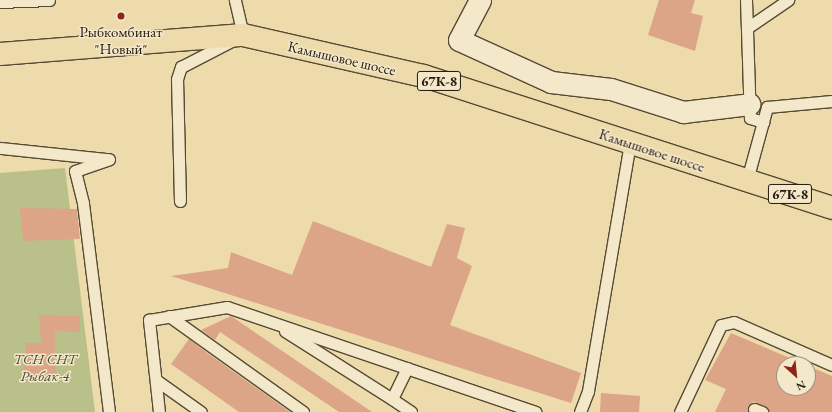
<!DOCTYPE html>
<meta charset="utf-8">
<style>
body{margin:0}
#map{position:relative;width:832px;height:412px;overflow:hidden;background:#eddbac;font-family:"EB Garamond",serif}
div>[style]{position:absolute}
.green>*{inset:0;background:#b9c089}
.building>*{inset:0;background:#dda587}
.roads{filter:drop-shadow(1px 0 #564a35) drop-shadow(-1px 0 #564a35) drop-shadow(0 1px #564a35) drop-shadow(0 -1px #564a35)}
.service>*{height:11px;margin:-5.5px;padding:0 5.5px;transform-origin:5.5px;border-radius:5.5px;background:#f3e8c9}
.minor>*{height:21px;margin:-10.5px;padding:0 10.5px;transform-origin:10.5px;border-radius:10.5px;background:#f3e8c9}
.primary>*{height:22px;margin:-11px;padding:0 11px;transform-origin:11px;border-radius:11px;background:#eddbac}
.dots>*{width:11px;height:11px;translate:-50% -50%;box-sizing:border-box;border:2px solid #f3e8c9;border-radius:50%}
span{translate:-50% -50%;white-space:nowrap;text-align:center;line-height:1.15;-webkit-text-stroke:3px #f3e8c9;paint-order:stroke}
.shield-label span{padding:1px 3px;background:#f3e8c9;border:1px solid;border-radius:3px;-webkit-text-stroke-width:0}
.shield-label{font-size:14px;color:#23190d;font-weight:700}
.poi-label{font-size:15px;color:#23190d}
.street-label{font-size:15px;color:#23190d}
.park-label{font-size:15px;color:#504b32;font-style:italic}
.north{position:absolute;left:776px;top:356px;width:40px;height:40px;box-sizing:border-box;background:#f3e8c9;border:1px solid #a0957e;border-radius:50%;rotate:153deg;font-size:11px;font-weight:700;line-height:16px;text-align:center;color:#23190d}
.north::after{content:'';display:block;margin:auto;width:14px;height:18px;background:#8f2418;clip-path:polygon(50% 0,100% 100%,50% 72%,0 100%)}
</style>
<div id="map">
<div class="green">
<div style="clip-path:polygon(65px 168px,95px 412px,0 412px,0 173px)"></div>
</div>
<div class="building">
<div style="clip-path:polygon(659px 0,695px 0,691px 13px,703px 16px,695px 51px,648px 35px)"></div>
<div style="clip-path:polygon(20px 208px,77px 209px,80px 239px,23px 241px)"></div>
<div style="clip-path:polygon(313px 221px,431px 267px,447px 224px,465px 228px,457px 258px,472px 266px,450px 325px,581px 373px,571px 403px,171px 276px,228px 268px,231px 252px,292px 275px)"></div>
<div style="clip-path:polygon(39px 315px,80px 316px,80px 332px,55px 331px,56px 381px,23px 380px,26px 343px,41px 343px)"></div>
<div style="clip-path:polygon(231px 316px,372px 412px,339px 412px,220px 332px,215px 340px,201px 330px)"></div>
<div style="clip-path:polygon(731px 333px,804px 364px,784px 364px,784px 388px,808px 388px,808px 366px,832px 376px,832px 412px,769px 412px,765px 406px,753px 402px,748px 406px,748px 412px,715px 412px,726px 389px,705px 380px)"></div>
<div style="clip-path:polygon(189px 339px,206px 352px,290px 412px,239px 412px,171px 364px)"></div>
<div style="clip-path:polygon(601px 393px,640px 396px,639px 412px,600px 412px)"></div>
</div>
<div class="roads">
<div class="service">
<div style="left:746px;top:0;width:118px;rotate:88.1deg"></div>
<div style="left:750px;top:118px;width:14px;rotate:17deg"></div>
<div style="left:0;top:2px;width:49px;rotate:-2.3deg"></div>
<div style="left:747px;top:28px;width:50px;rotate:-34.3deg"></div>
<div style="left:0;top:148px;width:108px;rotate:5.9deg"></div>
<div style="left:747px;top:180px;width:76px;rotate:-74.7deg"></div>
<div style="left:767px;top:107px;width:65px;rotate:-5.3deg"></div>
<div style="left:180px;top:201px;width:122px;rotate:-91.4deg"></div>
<div style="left:177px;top:79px;width:13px;rotate:-72deg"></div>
<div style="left:181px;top:67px;width:70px;rotate:-27.3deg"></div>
<div style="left:243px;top:35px;width:36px;rotate:-103deg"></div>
<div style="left:169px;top:316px;width:165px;rotate:35.6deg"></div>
<div style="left:285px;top:331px;width:127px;rotate:32.4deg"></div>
<div style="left:407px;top:368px;width:34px;rotate:116deg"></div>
<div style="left:392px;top:399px;width:23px;rotate:34deg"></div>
<div style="left:156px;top:380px;width:55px;rotate:35.4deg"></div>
<div style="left:754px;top:409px;width:9px;rotate:21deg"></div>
<div style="left:109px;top:412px;width:211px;rotate:-97.1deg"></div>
<div style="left:83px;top:203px;width:33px;rotate:-104deg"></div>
<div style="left:75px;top:171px;width:36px;rotate:-19deg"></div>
<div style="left:159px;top:412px;width:93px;rotate:-96.2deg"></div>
<div style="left:149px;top:320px;width:79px;rotate:-9.5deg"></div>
<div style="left:227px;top:307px;width:326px;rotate:18.8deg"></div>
<div style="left:580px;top:412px;width:22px;rotate:-69deg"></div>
<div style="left:588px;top:391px;width:252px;rotate:-80.4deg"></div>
<div style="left:680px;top:412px;width:96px;rotate:-64.8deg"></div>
<div style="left:721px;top:325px;width:13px;rotate:-13deg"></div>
<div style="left:734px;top:322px;width:107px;rotate:23.7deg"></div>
</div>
<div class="minor">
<div style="left:480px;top:0;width:45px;rotate:117.7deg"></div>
<div style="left:459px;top:40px;width:101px;rotate:24.5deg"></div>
<div style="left:551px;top:82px;width:60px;rotate:6.7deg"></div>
<div style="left:611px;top:89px;width:76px;rotate:17.7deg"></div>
<div style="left:683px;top:112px;width:67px;rotate:-6.8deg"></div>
</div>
<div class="primary">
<div style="left:0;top:54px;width:244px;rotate:-4.5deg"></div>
<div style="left:243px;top:35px;width:186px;rotate:12.8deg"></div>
<div style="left:424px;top:76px;width:429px;rotate:17.9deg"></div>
</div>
</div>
<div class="dots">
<div style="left:121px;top:16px;background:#8f2418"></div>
</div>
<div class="shield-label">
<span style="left:439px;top:81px">67К-8</span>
<span style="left:790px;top:194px">67К-8</span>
</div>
<div class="poi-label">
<span style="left:121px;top:40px">Рыбкомбинат<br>"Новый"</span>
</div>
<div class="street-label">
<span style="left:342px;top:58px;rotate:13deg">Камышовое шоссе</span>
<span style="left:652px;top:150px;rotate:18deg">Камышовое шоссе</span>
</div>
<div class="park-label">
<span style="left:45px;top:367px">ТСН СНТ<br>Рыбак-4</span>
</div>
<div class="north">N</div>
</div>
